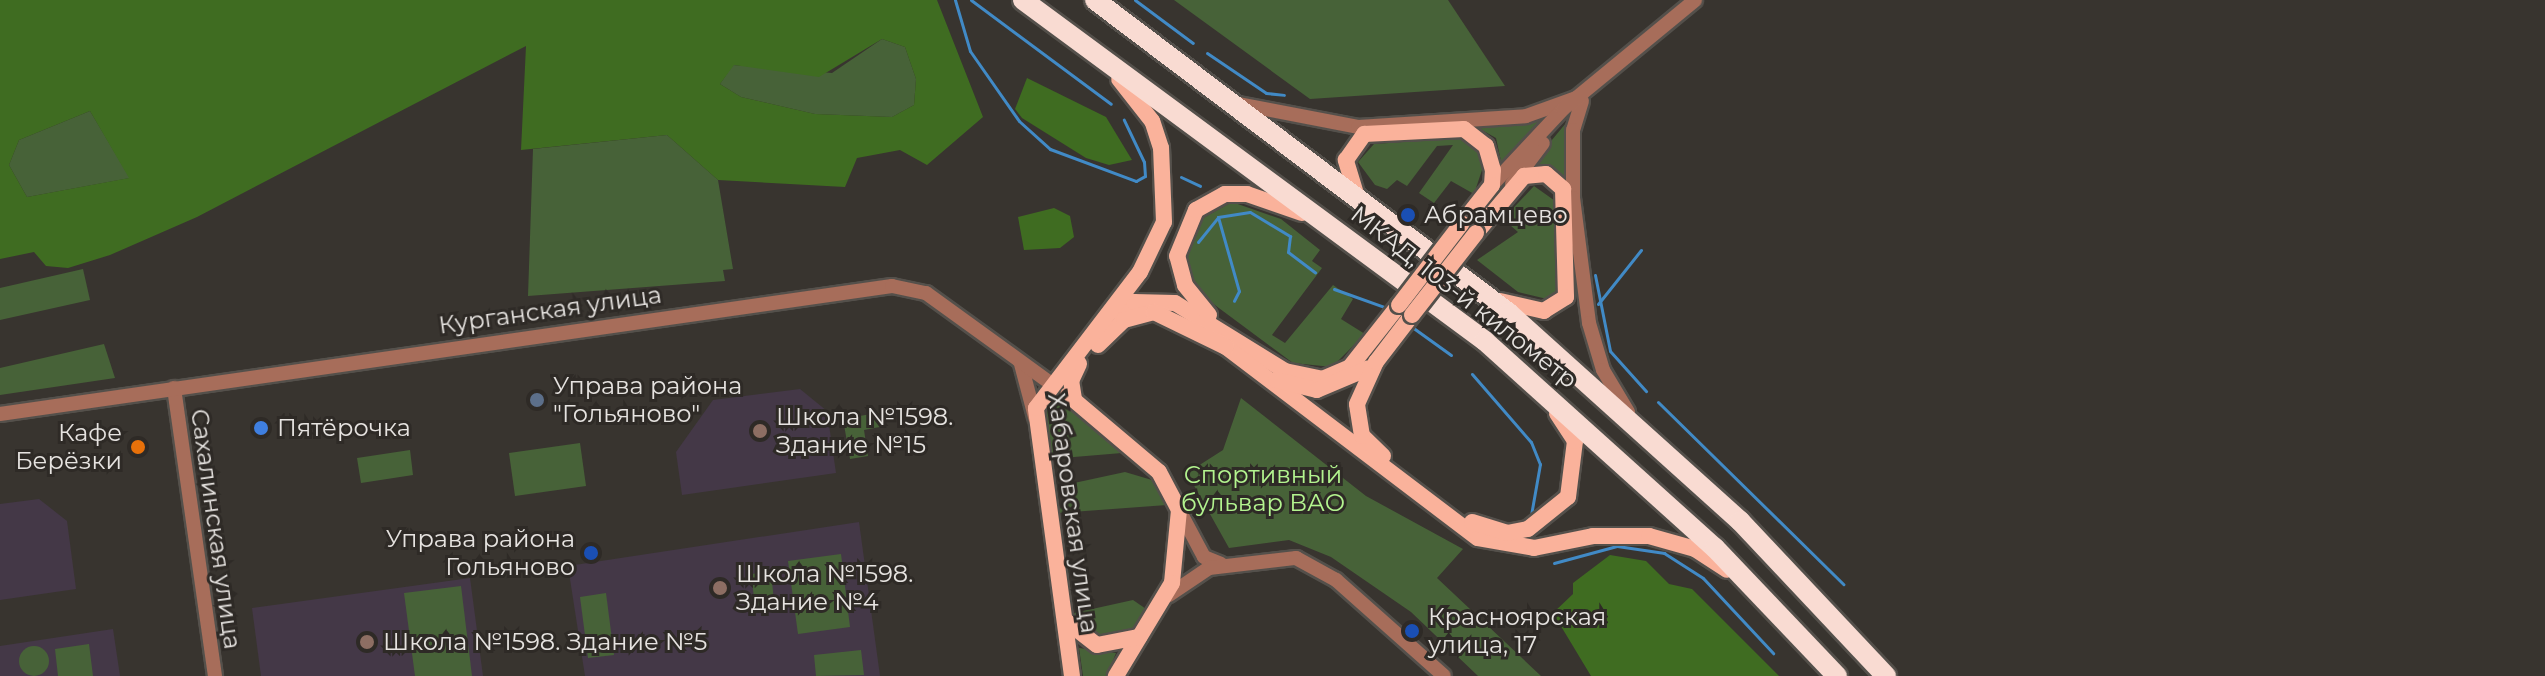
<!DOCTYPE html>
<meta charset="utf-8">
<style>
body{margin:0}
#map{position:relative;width:2545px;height:676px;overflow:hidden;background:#38342f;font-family:Montserrat,sans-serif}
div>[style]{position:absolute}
.education>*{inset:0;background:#443847}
.green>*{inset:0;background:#476238}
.round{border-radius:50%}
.forest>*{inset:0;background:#3f6c21}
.stream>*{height:3px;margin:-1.5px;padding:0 1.5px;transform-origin:1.5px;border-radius:1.5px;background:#418ac6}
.roads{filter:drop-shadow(2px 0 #54504b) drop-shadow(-2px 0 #54504b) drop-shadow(0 2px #54504b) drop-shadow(0 -2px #54504b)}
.minor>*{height:14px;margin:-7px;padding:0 7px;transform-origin:7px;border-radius:7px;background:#a76d5a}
.major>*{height:16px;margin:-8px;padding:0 8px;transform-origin:8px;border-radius:8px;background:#fab29b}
.highway>*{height:20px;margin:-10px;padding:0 10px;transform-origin:10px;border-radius:10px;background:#f9dbd2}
.bridges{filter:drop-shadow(2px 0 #54504b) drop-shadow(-2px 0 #54504b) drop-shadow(0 2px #54504b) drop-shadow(0 -2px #54504b)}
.major-bridge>*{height:16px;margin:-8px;padding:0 8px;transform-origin:8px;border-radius:8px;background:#fab29b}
.dots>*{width:22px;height:22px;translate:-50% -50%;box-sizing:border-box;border:4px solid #2e2a26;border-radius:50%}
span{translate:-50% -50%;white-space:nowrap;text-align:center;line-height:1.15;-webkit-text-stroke:6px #2e2a26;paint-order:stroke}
.poi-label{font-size:24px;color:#e6e3e0}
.left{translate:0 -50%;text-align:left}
.right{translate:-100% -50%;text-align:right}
.street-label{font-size:24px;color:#e6e3e0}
.park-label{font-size:24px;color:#b3f48f}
</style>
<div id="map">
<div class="education">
<div style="clip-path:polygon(800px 389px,827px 411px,836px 473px,682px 495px,676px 452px,713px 400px)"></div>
<div style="clip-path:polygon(39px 499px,67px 521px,76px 589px,0 600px,0 504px)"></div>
<div style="clip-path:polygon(859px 522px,880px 676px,585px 676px,568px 566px)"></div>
<div style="clip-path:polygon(470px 578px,483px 676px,261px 676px,252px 608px)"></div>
<div style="clip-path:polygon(113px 629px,120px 676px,0 676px,0 646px)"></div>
</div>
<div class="green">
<div style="clip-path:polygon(1174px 0,1448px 0,1505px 86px,1310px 99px)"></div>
<div style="clip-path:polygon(882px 39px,905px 47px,916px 79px,914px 105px,892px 117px,815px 114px,741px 97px,720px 84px,733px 65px,832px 73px)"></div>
<div style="clip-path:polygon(90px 111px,130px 178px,27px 197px,9px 165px,19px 140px)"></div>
<div style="clip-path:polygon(1549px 117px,1502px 166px,1496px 138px,1471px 124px)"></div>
<div style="clip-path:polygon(1566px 123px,1566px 164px,1568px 180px,1532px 164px)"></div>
<div style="clip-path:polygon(667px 135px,718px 180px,733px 269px,723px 270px,725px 281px,528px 296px,533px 149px)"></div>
<div style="clip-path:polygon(1460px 138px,1486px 158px,1474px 194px,1451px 181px,1434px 203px,1419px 193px,1453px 145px,1437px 146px,1407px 186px,1397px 180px,1387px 189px,1375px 185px,1358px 162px,1374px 144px)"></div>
<div style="clip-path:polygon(1534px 186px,1558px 203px,1559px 292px,1547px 299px,1518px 292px,1477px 260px,1518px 232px,1503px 219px)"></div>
<div style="clip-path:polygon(1232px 202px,1281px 219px,1320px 250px,1312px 261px,1322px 268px,1272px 335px,1285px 343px,1333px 285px,1353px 299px,1341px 319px,1365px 334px,1332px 367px,1293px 363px,1200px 294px,1185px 260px,1185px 241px,1196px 222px)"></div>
<div style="clip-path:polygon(83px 269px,90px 300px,0 320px,0 288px)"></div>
<div style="clip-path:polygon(104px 344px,115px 378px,0 395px,0 368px)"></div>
<div style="clip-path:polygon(1241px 398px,1366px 496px,1463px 549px,1437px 578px,1541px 676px,1478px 676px,1411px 612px,1331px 557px,1289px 540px,1229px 548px,1187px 473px,1223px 450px)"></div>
<div style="clip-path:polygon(1053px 403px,1066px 404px,1122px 453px,1050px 459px,1044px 412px)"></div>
<div style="clip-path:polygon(882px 412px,885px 426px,864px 430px,868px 456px,850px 459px,843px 419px)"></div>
<div style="clip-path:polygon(580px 443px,586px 486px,515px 496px,509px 453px)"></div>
<div style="clip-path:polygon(410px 450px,413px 475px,361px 483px,357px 458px)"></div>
<div style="clip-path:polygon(1125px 472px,1152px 480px,1167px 505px,1058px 513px,1074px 483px)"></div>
<div style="clip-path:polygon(841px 554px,850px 627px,798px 634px,788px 561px)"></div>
<div style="clip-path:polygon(771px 572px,775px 611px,756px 613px,751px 574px)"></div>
<div style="clip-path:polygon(461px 586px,472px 676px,415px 676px,404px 593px)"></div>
<div style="clip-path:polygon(606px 593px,614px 655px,588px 658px,580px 597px)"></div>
<div style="clip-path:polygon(1133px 600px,1149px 611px,1131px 632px,1107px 638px,1081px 627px,1074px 613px)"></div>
<div style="clip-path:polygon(89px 644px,93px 676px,58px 676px,55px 649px)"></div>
<div class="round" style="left:19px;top:646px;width:30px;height:30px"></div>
<div style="clip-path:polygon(1079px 648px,1116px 653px,1107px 676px,1083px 676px)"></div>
<div style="clip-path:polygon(861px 650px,864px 675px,816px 676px,814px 655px)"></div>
</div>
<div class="forest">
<div style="clip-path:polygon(evenodd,0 0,937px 0,983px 117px,927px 165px,900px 150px,857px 158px,845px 187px,718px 180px,667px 135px,521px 150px,526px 46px,197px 217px,110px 255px,68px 268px,46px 266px,34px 252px,0 259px,0 0,882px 39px,905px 47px,916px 79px,914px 105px,892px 117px,815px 114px,741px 97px,720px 84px,734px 65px,819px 77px,882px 39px,0 0,90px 111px,129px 178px,27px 197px,9px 165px,19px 140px,90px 111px)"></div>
<div style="clip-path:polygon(1027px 78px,1106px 117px,1132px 160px,1109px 165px,1086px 158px,1022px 118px,1015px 109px)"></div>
<div style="clip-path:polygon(1054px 208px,1070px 216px,1074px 237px,1060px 248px,1024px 250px,1018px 217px)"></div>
<div style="clip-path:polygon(1610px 555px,1646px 561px,1669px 584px,1692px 589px,1779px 676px,1591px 676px,1553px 613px,1573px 594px,1573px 583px)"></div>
</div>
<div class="stream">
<div style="left:955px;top:0;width:53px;rotate:73.6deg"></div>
<div style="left:970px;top:51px;width:85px;rotate:55deg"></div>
<div style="left:1019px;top:121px;width:42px;rotate:42.1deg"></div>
<div style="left:1050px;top:149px;width:92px;rotate:20.4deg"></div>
<div style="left:1136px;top:181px;width:10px;rotate:-29deg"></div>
<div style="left:1145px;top:176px;width:14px;rotate:-94deg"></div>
<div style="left:1144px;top:162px;width:47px;rotate:-115.5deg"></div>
<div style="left:971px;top:0;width:174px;rotate:36.6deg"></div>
<div style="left:1135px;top:0;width:72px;rotate:36.6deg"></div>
<div style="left:1207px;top:53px;width:71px;rotate:34.1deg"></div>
<div style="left:1266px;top:93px;width:18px;rotate:6deg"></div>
<div style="left:1181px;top:177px;width:21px;rotate:25deg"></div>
<div style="left:1218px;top:217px;width:77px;rotate:74.2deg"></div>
<div style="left:1239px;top:291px;width:11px;rotate:117deg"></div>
<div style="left:1198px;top:242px;width:32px;rotate:-51deg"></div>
<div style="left:1218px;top:217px;width:32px;rotate:-9deg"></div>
<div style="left:1250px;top:212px;width:47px;rotate:31deg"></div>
<div style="left:1290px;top:236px;width:16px;rotate:97deg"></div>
<div style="left:1288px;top:252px;width:34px;rotate:37deg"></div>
<div style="left:1595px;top:275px;width:77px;rotate:78.8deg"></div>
<div style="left:1610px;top:351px;width:54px;rotate:48deg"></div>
<div style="left:1334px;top:289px;width:56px;rotate:19.7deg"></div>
<div style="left:1598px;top:304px;width:69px;rotate:-51.5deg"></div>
<div style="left:1412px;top:327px;width:48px;rotate:35.7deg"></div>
<div style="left:1472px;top:374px;width:90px;rotate:49.1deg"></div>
<div style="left:1531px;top:442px;width:24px;rotate:68deg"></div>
<div style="left:1540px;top:464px;width:52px;rotate:100deg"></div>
<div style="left:1658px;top:402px;width:260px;rotate:44.5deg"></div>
<div style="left:1554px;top:563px;width:65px;rotate:-15.1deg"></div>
<div style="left:1617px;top:546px;width:48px;rotate:8.5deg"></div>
<div style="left:1664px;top:553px;width:46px;rotate:32.7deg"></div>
<div style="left:1703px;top:578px;width:103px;rotate:47deg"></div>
</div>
<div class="roads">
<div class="minor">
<div style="left:1582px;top:101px;width:30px;rotate:107deg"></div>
<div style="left:1573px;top:130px;width:68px;rotate:90deg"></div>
<div style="left:1573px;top:198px;width:126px;rotate:82.7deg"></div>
<div style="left:1589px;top:323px;width:49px;rotate:73.4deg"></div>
<div style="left:1603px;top:370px;width:49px;rotate:59.2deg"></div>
<div style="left:1239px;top:104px;width:121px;rotate:10.9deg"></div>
<div style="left:1358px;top:127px;width:168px;rotate:-3.7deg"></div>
<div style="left:1526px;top:116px;width:53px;rotate:-19.8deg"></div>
<div style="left:1512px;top:184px;width:51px;rotate:-52.9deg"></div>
<div style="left:1492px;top:185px;width:104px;rotate:-46.9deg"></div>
<div style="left:1563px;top:109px;width:171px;rotate:-39.5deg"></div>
<div style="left:1021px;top:364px;width:55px;rotate:75.2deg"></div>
<div style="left:174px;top:388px;width:291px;rotate:81.9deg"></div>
<div style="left:0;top:414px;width:901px;rotate:-8.17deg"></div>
<div style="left:892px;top:286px;width:35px;rotate:12deg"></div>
<div style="left:926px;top:293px;width:157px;rotate:35.9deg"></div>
<div style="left:1179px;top:510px;width:53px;rotate:62deg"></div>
<div style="left:1204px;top:557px;width:18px;rotate:22deg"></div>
<div style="left:1169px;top:595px;width:48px;rotate:-34deg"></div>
<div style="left:1209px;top:568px;width:88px;rotate:-6.6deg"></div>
<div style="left:1296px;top:558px;width:46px;rotate:28.8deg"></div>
<div style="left:1336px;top:580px;width:144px;rotate:41.6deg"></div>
</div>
<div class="major">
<div style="left:1357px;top:197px;width:39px;rotate:-107deg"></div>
<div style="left:1346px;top:160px;width:32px;rotate:-55deg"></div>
<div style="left:1364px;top:134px;width:100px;rotate:-2.9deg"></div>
<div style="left:1464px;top:129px;width:28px;rotate:38deg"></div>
<div style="left:1486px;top:146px;width:25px;rotate:74deg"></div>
<div style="left:1493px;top:170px;width:15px;rotate:94deg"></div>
<div style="left:1492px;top:185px;width:48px;rotate:128.3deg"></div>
<div style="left:1476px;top:233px;width:75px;rotate:-49.9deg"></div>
<div style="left:1524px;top:176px;width:22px;rotate:-5deg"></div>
<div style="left:1546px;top:174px;width:23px;rotate:41deg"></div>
<div style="left:1563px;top:189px;width:108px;rotate:88.4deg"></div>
<div style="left:1566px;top:297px;width:26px;rotate:148deg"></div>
<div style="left:1544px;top:311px;width:45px;rotate:-167.2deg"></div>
<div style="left:1116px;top:311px;width:20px;rotate:-27deg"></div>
<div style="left:1134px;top:302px;width:41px;rotate:1.4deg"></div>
<div style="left:1175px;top:303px;width:129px;rotate:31.7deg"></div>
<div style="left:1285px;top:371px;width:38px;rotate:12deg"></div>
<div style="left:1322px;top:379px;width:30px;rotate:-23deg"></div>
<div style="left:1350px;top:367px;width:79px;rotate:-51.7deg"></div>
<div style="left:1209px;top:315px;width:38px;rotate:-129deg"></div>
<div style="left:1185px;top:285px;width:30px;rotate:-105deg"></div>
<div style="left:1177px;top:256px;width:50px;rotate:-67.6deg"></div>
<div style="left:1196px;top:210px;width:33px;rotate:-29deg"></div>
<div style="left:1225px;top:194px;width:22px"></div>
<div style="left:1247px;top:194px;width:58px;rotate:19.1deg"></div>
<div style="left:1218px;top:341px;width:326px;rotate:37.2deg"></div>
<div style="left:1478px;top:538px;width:57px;rotate:10.1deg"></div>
<div style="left:1534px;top:548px;width:60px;rotate:-11.5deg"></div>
<div style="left:1593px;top:536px;width:56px"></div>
<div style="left:1649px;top:536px;width:48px;rotate:15.8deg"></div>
<div style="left:1695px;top:549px;width:38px;rotate:33deg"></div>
<div style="left:1098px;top:345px;width:36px;rotate:-44deg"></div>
<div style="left:1124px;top:320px;width:31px;rotate:-15deg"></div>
<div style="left:1154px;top:312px;width:80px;rotate:25.9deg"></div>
<div style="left:1276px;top:380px;width:42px;rotate:13.7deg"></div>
<div style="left:1317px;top:390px;width:56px;rotate:-22.9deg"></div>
<div style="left:1068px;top:395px;width:119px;rotate:40.2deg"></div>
<div style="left:1159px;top:472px;width:43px;rotate:62.2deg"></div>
<div style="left:1179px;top:510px;width:73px;rotate:95.5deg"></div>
<div style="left:1172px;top:583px;width:109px;rotate:121.1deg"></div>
<div style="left:1074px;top:399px;width:18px;rotate:-99deg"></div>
<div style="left:1071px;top:381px;width:19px;rotate:-65deg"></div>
<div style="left:1383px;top:456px;width:29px;rotate:-136deg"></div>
<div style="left:1362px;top:436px;width:32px;rotate:-99deg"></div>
<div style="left:1357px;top:404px;width:46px;rotate:-65.7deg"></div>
<div style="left:1376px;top:362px;width:59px;rotate:-52.5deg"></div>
<div style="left:1472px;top:522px;width:37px;rotate:17deg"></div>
<div style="left:1507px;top:533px;width:21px;rotate:-11deg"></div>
<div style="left:1528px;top:529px;width:51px;rotate:-38.7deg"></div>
<div style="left:1568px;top:497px;width:56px;rotate:-82.9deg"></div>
<div style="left:1575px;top:441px;width:33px;rotate:-123deg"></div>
<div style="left:1066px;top:621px;width:39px;rotate:38deg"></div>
<div style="left:1097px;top:645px;width:43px;rotate:-10.8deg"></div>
<div style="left:1072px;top:676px;width:270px;rotate:-97.7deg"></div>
<div style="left:1036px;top:408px;width:171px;rotate:-52.6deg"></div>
<div style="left:1140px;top:272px;width:55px;rotate:-64.4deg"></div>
<div style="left:1164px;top:222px;width:74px;rotate:-92.3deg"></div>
<div style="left:1161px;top:148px;width:28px;rotate:-108deg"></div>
<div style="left:1152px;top:121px;width:53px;rotate:-128.2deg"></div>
</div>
<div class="highway">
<div style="left:1023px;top:0;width:574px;rotate:36.43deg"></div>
<div style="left:1485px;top:341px;width:309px;rotate:42deg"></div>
<div style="left:1715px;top:548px;width:177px;rotate:46.4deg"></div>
<div style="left:1095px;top:0;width:519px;rotate:37.09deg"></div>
<div style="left:1509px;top:313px;width:311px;rotate:42deg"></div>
<div style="left:1740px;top:521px;width:213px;rotate:46.7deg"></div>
</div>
</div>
<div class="bridges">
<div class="major-bridge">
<div style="left:1399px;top:305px;width:103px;rotate:-52.5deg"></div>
<div style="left:1412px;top:315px;width:104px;rotate:-52deg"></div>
</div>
</div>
<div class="dots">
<div style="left:1408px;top:215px;background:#1a4fb4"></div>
<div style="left:537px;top:400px;background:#5c6f8a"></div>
<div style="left:261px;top:428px;background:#3f7fe0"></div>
<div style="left:760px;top:431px;background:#8d6e63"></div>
<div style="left:138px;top:447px;background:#e8710a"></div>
<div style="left:591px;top:553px;background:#1a4fb4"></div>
<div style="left:720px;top:588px;background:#8d6e63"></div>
<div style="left:1412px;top:631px;background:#1a4fb4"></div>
<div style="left:367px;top:642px;background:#8d6e63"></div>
</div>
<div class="poi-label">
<span class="left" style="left:1424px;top:215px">Абрамцево</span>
<span class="left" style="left:553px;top:400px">Управа района<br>"Гольяново"</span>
<span class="left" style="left:776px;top:431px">Школа №1598.<br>Здание №15</span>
<span class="left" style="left:277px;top:428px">Пятёрочка</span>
<span class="right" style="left:122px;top:447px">Кафе<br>Берёзки</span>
<span class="right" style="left:575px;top:553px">Управа района<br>Гольяново</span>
<span class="left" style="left:736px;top:588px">Школа №1598.<br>Здание №4</span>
<span class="left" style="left:1428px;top:631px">Красноярская<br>улица, 17</span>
<span class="left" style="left:383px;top:642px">Школа №1598. Здание №5</span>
</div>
<div class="street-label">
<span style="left:1464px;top:297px;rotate:38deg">МКАД, 103-й километр</span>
<span style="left:550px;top:310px;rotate:-8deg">Курганская улица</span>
<span style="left:1073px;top:513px;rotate:82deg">Хабаровская улица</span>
<span style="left:216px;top:529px;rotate:82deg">Сахалинская улица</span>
</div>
<div class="park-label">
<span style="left:1263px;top:489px">Спортивный<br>бульвар ВАО</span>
</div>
</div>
